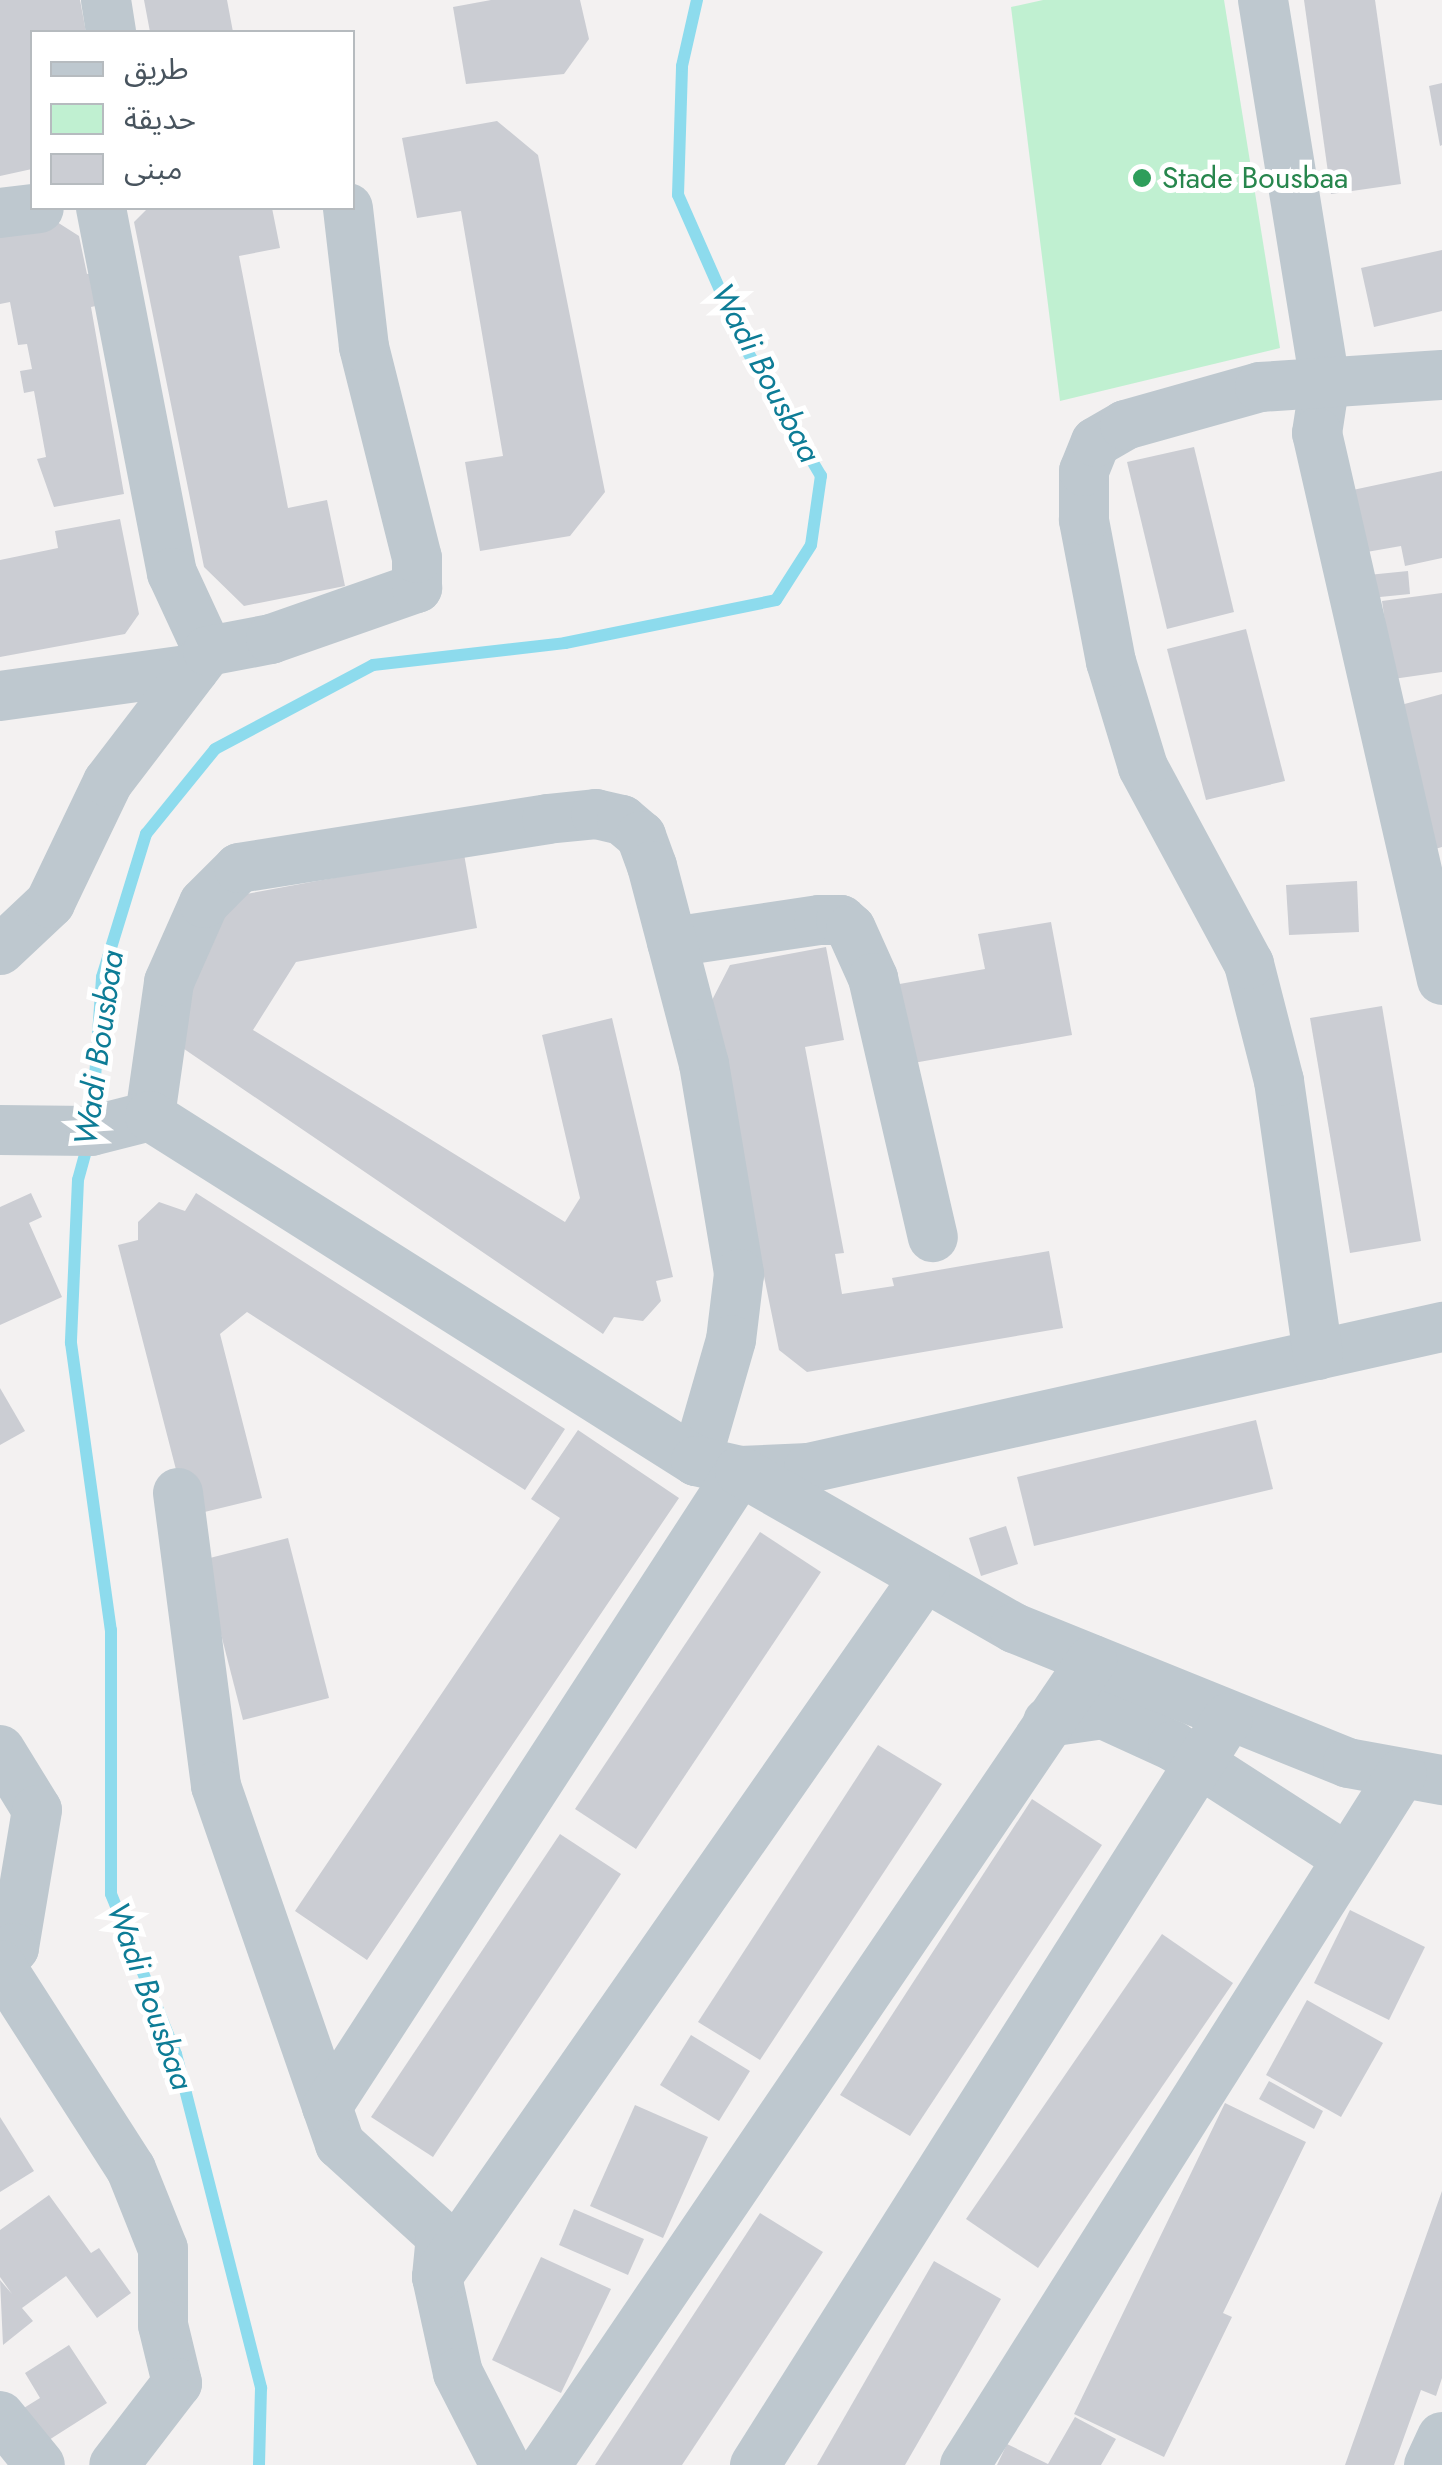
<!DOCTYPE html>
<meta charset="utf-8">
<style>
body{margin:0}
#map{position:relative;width:1442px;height:2465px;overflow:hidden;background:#f3f1f1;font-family:Jost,"Noto Sans Arabic",sans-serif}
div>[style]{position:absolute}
.green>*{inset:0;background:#c0f0d1}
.stream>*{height:12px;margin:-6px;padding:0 6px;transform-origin:6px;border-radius:6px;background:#8ddbed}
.building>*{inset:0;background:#cbcdd3}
.minor>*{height:50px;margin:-25px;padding:0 25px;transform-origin:25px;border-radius:25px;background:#bec8cf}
.dots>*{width:28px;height:28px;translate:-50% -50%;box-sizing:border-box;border:5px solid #fff;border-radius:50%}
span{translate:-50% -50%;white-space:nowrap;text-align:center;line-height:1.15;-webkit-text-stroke:10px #fff;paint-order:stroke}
.leisure-label{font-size:30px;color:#27864d}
.left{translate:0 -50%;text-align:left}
.water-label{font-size:32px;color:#0d7c96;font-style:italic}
.legend{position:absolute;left:30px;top:30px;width:325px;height:180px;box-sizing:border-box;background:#fff;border:2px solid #b6bbbf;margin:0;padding:12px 18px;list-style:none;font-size:30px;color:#48545e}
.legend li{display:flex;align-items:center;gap:20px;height:50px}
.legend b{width:50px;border:2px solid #b6bbbf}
</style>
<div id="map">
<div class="green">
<div style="clip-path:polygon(1043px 0,1224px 0,1280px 348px,1060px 401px,1011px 7px)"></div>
</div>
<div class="stream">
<div style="left:92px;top:1121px;width:144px;rotate:-86deg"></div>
<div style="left:102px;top:977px;width:150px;rotate:-72.9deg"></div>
<div style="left:146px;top:834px;width:109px;rotate:-50.9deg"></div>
<div style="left:215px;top:749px;width:179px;rotate:-28deg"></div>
<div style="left:373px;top:665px;width:193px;rotate:-6.5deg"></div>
<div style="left:565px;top:643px;width:215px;rotate:-11.5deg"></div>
<div style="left:776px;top:600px;width:65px;rotate:-57.5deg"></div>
<div style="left:811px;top:545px;width:70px;rotate:-81.8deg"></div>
<div style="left:821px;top:476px;width:147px;rotate:-120.6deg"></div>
<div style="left:746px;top:349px;width:168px;rotate:-113.8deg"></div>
<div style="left:678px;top:195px;width:129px;rotate:-88.2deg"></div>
<div style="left:682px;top:66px;width:68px;rotate:-77.2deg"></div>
<div style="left:89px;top:1140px;width:41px;rotate:105.4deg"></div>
<div style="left:78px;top:1180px;width:163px;rotate:92.5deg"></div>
<div style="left:71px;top:1343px;width:290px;rotate:82.1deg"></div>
<div style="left:111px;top:1630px;width:264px;rotate:90deg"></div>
<div style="left:111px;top:1894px;width:173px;rotate:67.9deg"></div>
<div style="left:176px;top:2054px;width:345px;rotate:75.7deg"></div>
<div style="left:261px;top:2388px;width:77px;rotate:91.5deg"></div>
</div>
<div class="building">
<div style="clip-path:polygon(0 0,80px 0,86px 32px,32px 32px,32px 169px,0 176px)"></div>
<div style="clip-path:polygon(144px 0,227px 0,233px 32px,150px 32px)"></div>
<div style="clip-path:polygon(491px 0,580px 0,589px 39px,564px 74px,466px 84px,453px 7px)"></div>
<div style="clip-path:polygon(1304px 0,1375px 0,1401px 184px,1331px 194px)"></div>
<div style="clip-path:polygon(1442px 83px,1442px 145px,1440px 146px,1429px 86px)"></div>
<div style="clip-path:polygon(497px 121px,538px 155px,605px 492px,570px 536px,480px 551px,465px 462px,503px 456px,461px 211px,417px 218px,402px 138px)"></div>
<div style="clip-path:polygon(148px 208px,272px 208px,280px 248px,239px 256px,288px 508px,327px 500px,345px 586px,244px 606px,204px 567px,134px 222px)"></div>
<div style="clip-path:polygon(46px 215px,79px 236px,87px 274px,95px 273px,100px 305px,91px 307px,124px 494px,54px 507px,37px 459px,46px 457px,34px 391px,24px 393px,20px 371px,32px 369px,27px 344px,18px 345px,10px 302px,0 304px,0 216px)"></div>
<div style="clip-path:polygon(1442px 250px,1442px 311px,1374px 327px,1361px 268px)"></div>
<div style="clip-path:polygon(1194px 447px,1234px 612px,1167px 629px,1127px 462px)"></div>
<div style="clip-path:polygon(1442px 471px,1442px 558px,1405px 566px,1401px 546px,1361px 553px,1348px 491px)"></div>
<div style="clip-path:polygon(120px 519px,139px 614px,125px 634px,0 657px,0 560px,58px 548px,55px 531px)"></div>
<div style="clip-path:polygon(1408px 571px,1410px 594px,1370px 598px,1368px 575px)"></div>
<div style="clip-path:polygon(1442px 593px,1442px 672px,1393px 679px,1382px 601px)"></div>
<div style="clip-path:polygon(1246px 629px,1285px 781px,1206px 800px,1167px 649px)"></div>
<div style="clip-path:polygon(1442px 694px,1442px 847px,1435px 849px,1397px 706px)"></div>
<div style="clip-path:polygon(464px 854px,477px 928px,296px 962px,253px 1030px,565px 1222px,580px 1198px,542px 1035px,612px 1018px,673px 1277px,656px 1281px,661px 1301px,643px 1321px,614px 1317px,603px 1334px,168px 1038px,224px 898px)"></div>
<div style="clip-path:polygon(1357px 881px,1359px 932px,1289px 935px,1286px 885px)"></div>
<div style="clip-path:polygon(1051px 922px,1072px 1035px,902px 1065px,888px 986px,985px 969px,978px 934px)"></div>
<div style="clip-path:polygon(826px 947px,844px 1040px,805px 1047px,844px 1253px,835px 1254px,842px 1294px,894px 1286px,892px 1278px,1049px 1251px,1063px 1328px,807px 1372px,779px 1350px,709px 1006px,730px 965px)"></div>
<div style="clip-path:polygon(1382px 1006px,1421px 1241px,1350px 1253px,1310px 1018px)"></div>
<div style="clip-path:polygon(31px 1193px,42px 1217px,29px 1223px,62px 1297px,0 1325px,0 1207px)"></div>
<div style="clip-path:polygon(196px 1193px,565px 1429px,525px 1490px,247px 1312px,220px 1334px,262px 1498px,188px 1516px,118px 1245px,138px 1240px,138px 1222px,159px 1202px,185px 1211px)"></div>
<div style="clip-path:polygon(0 1388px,25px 1431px,0 1445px)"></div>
<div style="clip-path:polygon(1256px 1420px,1273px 1489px,1034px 1546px,1017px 1477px)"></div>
<div style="clip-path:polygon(578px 1430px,679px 1498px,367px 1960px,295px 1911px,560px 1518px,531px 1499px)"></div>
<div style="clip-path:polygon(1006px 1526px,1018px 1564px,981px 1576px,969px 1538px)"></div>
<div style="clip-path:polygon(760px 1532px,821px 1572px,636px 1849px,575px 1809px)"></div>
<div style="clip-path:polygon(288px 1538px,329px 1698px,243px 1720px,202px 1560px)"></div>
<div style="clip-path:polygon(878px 1745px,942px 1784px,760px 2060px,698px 2022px)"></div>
<div style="clip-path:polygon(1032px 1799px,1102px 1845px,910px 2136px,840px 2095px)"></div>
<div style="clip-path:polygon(560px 1834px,621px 1874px,433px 2157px,371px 2117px)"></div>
<div style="clip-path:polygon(1350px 1910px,1425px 1947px,1389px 2020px,1314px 1983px)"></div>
<div style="clip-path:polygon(1162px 1934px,1233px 1983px,1038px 2268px,966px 2219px)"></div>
<div style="clip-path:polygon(1307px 2000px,1383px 2043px,1341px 2117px,1266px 2075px)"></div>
<div style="clip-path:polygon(691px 2035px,750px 2071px,719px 2121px,660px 2085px)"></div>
<div style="clip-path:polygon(1269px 2081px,1323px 2111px,1314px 2129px,1259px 2099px)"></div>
<div style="clip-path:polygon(1225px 2103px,1306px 2142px,1223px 2313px,1232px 2317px,1164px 2457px,1074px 2414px)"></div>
<div style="clip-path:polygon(635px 2105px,708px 2137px,663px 2238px,590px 2206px)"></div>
<div style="clip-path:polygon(0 2117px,34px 2171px,0 2192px)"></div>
<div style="clip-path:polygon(1442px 2191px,1442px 2378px,1436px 2396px,1421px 2390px,1394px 2465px,1345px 2465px)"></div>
<div style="clip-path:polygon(49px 2195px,91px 2253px,99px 2248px,131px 2293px,97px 2318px,66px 2276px,22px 2308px,33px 2321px,3px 2345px,0 2280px,12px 2294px,0 2277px,0 2230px)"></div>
<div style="clip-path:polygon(574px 2209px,644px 2239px,628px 2275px,559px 2245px)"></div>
<div style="clip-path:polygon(760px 2213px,823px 2252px,682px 2465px,595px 2465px)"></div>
<div style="clip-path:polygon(541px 2257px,611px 2289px,561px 2393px,492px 2360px)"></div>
<div style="clip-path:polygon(934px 2261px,1001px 2299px,905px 2465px,817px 2465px)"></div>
<div style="clip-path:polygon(69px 2345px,107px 2403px,41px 2445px,19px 2411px,40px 2398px,25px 2373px)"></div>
<div style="clip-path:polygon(1075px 2417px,1116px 2439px,1101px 2465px,997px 2465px,1007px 2444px,1048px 2464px)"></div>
</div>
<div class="minor">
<div style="left:106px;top:0;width:32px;rotate:81deg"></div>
<div style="left:1263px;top:0;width:386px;rotate:80.8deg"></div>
<div style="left:1325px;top:381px;width:53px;rotate:98.7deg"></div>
<div style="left:1317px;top:433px;width:561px;rotate:77.13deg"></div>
<div style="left:101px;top:208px;width:372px;rotate:79deg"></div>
<div style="left:172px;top:573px;width:86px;rotate:65.2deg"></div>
<div style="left:0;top:213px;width:39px;rotate:-7deg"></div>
<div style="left:0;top:696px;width:196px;rotate:-7.9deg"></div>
<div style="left:672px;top:942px;width:149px;rotate:-8.5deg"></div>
<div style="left:819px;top:920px;width:22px"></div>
<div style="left:841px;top:920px;width:13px;rotate:42deg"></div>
<div style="left:851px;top:929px;width:54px;rotate:65.8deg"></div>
<div style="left:873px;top:978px;width:266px;rotate:77deg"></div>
<div style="left:0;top:950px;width:69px;rotate:-43.2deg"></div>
<div style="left:50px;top:903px;width:134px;rotate:-64.4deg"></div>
<div style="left:108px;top:782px;width:165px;rotate:-52.6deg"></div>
<div style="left:208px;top:651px;width:64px;rotate:-10.8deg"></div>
<div style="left:271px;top:639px;width:155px;rotate:-19.3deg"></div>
<div style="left:417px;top:588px;width:30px;rotate:-90deg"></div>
<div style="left:417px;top:558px;width:218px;rotate:-104.1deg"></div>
<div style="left:364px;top:347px;width:140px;rotate:-96.6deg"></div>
<div style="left:150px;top:1116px;width:135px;rotate:-81.9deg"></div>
<div style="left:169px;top:982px;width:86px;rotate:-66.1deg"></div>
<div style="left:204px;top:903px;width:49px;rotate:-45deg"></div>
<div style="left:239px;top:868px;width:312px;rotate:-9deg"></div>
<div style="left:547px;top:819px;width:49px;rotate:-5.8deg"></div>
<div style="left:596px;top:814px;width:27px;rotate:13deg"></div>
<div style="left:622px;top:820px;width:25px;rotate:40deg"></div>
<div style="left:641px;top:836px;width:32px;rotate:70deg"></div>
<div style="left:652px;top:866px;width:205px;rotate:75.3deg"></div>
<div style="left:704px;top:1064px;width:213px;rotate:80.5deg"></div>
<div style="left:739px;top:1274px;width:66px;rotate:96.9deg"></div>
<div style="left:731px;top:1340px;width:126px;rotate:106.1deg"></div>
<div style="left:0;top:1130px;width:91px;rotate:0.6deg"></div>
<div style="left:91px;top:1131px;width:61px;rotate:-14.3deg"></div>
<div style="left:150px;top:1116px;width:646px;rotate:32.29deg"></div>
<div style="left:696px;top:1461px;width:45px;rotate:12.8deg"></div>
<div style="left:740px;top:1471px;width:69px;rotate:-2.5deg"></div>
<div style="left:809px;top:1468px;width:649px;rotate:-12.56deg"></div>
<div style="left:1318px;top:1355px;width:277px;rotate:-98.1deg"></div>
<div style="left:1279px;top:1081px;width:121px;rotate:-104.4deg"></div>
<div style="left:1249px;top:964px;width:224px;rotate:-118.3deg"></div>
<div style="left:1143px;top:767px;width:110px;rotate:-106.9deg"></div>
<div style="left:1111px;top:662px;width:145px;rotate:-100.8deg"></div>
<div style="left:1084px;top:520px;width:49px;rotate:-90deg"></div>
<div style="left:1084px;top:471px;width:31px;rotate:-68deg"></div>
<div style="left:1096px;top:442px;width:34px;rotate:-30deg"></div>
<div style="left:1125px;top:425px;width:140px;rotate:-15.7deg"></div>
<div style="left:1260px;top:387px;width:182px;rotate:-3.8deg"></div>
<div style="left:178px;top:1493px;width:295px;rotate:82.6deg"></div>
<div style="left:216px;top:1786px;width:379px;rotate:70.9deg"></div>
<div style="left:340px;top:2144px;width:137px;rotate:42.3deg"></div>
<div style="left:441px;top:2236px;width:41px;rotate:95.6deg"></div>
<div style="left:437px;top:2277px;width:98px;rotate:77.7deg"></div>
<div style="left:458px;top:2373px;width:103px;rotate:62.9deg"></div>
<div style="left:1048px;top:1722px;width:56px;rotate:-8.3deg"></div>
<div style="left:1103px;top:1714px;width:77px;rotate:24.6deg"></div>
<div style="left:1173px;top:1746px;width:205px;rotate:32.8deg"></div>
<div style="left:0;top:1750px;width:70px;rotate:58.3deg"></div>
<div style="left:37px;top:1810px;width:140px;rotate:99.5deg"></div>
<div style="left:14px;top:1948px;width:19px;rotate:137deg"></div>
<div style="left:0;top:1965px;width:242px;rotate:57.3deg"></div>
<div style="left:131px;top:2169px;width:86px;rotate:68.2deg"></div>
<div style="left:163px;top:2249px;width:76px;rotate:90deg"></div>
<div style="left:163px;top:2325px;width:60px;rotate:76.4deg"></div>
<div style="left:177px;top:2383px;width:103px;rotate:127.5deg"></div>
<div style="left:327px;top:2107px;width:758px;rotate:-57deg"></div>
<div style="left:740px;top:1471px;width:316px;rotate:29.8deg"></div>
<div style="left:1014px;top:1628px;width:360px;rotate:22deg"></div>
<div style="left:1348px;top:1763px;width:96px;rotate:10.3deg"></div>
<div style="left:437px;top:2277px;width:853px;rotate:-55.12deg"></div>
<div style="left:0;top:2416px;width:63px;rotate:50.8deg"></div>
<div style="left:546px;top:2465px;width:973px;rotate:-55.85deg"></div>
<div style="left:755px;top:2465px;width:884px;rotate:-57.66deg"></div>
<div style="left:965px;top:2465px;width:818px;rotate:-57.73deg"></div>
<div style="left:1429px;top:2465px;width:31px;rotate:-65deg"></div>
</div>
<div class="dots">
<div style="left:1142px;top:178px;background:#2e9e5b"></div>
</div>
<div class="leisure-label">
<span class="left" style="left:1162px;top:178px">Stade Bousbaa</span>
</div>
<div class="water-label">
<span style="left:766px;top:373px;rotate:62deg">Wadi Bousbaa</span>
<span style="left:99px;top:1048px;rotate:-82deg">Wadi Bousbaa</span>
<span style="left:150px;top:1996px;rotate:70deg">Wadi Bousbaa</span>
</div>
<ul class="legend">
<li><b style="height:12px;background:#bec8cf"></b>طريق</li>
<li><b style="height:28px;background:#c0f0d1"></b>حديقة</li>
<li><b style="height:28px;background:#cbcdd3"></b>مبنى</li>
</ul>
</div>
